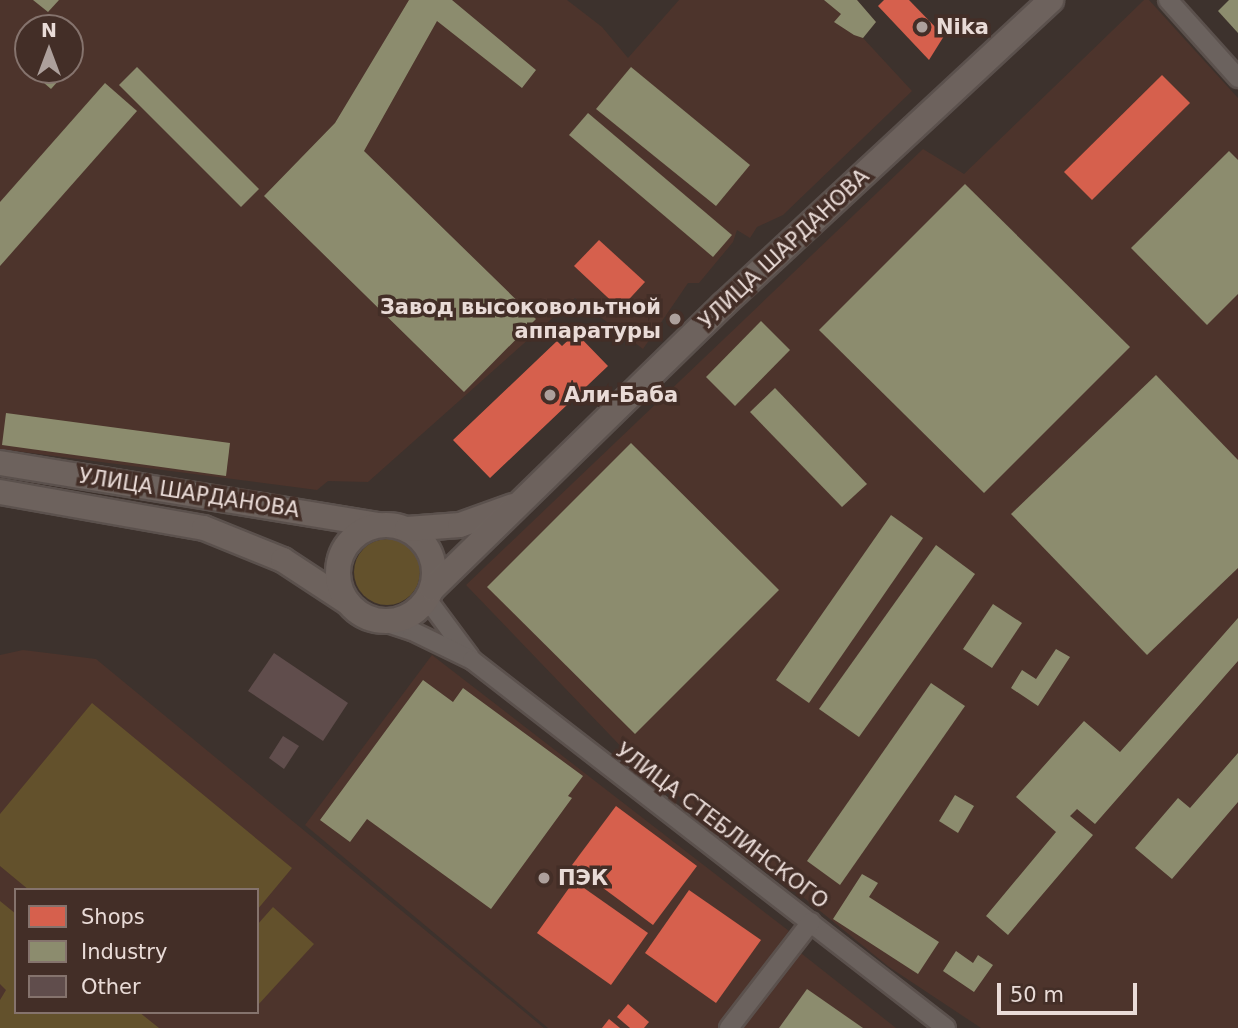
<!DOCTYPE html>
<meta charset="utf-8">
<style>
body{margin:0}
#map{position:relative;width:1238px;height:1028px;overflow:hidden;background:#3d322d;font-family:"DejaVu Sans",sans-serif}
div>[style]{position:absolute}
.built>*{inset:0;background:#4d342c}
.green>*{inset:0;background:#63512c}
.round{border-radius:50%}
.shops>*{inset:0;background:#d6604d}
.industry>*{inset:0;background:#8c8c6e}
.building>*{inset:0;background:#604d4c}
.roads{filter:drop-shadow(2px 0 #5b514d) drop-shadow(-2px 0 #5b514d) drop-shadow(0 2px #5b514d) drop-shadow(0 -2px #5b514d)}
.street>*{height:18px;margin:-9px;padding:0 9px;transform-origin:9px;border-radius:9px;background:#6b625e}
.secondary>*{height:24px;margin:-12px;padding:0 12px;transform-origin:12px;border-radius:12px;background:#6d625d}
.secondary>.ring{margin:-12px;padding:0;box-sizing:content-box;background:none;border:24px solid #6d625d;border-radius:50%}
.dots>*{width:19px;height:19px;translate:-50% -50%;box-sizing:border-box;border:4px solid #432e27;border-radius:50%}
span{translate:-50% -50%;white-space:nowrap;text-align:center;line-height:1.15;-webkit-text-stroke:7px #432e27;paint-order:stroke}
.poi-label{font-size:21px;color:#e9dbd7;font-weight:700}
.left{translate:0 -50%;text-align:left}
.right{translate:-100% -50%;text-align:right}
.street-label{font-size:21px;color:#e9dbd7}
.legend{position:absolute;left:14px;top:888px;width:245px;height:126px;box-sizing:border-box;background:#432e27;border:2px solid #85736d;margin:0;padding:9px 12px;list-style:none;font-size:21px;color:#e9dbd7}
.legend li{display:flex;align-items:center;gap:14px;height:35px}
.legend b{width:35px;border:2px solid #85736d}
.north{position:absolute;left:14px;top:14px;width:70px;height:70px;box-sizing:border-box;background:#432e27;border:2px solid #85736d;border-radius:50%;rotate:0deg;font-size:19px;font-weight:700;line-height:28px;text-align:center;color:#e9dbd7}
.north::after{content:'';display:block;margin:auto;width:24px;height:32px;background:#ada09c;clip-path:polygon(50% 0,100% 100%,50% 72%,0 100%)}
.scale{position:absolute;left:997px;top:983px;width:140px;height:32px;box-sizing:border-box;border:4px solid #e9dbd7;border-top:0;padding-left:9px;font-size:21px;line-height:24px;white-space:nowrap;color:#e9dbd7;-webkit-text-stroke:5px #432e27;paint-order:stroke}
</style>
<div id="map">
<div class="built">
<div style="clip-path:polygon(evenodd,0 0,567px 0,602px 27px,628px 58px,679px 0,857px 0,876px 22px,863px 38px,912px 91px,783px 215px,757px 227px,750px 238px,737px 230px,733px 242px,699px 283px,688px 283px,643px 349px,575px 298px,368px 482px,328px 481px,317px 490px,0 449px,0 0,28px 28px,70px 28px,70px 70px,28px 70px,28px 28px)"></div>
<div style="clip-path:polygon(1144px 0,1149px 0,1238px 98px,1238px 1028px,981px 1028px,889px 967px,633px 759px,466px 585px,923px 149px,964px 174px)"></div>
<div style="clip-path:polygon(evenodd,23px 650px,96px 659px,544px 1028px,0 1028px,0 655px,23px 650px,16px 890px,257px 890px,257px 1012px,16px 1012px,16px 890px)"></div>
<div style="clip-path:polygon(432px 655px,789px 931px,718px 1028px,548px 1028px,305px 825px)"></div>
<div style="clip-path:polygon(797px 950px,896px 1028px,738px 1028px)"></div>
</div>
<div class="green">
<div class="round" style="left:354px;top:539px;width:66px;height:66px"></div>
<div style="clip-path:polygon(92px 703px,292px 868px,257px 910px,257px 890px,29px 890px,0 866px,0 814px)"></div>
<div style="clip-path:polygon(0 901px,16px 914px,16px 1012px,139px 1012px,159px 1028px,0 1028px,0 1000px,6px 990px,0 984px)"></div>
<div style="clip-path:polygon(273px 907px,314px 944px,257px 1006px,257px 925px)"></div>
</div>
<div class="shops">
<div style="clip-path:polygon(884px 0,909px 0,944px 36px,929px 60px,878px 6px)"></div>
<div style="clip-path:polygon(1162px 75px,1190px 103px,1092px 200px,1064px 172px)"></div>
<div style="clip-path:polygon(599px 240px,645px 282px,620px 309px,574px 266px)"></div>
<div style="clip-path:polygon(576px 333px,608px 366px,490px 478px,453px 440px,557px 341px,562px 346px)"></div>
<div style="clip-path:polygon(616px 806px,697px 866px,653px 925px,572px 865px)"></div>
<div style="clip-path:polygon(574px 881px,648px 933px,611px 985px,537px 933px)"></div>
<div style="clip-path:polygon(689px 890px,761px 940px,716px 1003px,645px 953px)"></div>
<div style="clip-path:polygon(628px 1004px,649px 1022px,644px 1028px,630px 1028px,617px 1017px)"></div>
<div style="clip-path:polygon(609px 1019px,620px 1028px,602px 1028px)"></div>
</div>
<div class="industry">
<div style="clip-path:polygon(33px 0,59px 0,48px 12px)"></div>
<div style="clip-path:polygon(409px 0,452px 0,536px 70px,522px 88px,437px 21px,364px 151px,536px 319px,464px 392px,264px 196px,335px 123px)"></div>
<div style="clip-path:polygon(824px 0,857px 0,876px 22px,863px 38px,854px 35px,834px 22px,841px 14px)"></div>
<div style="clip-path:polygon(1229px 0,1238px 0,1238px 33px,1218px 11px)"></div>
<div style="clip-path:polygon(70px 46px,81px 56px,70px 68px)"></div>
<div style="clip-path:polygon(28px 51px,28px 69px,19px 61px)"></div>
<div style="clip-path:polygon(137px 67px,259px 189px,241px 207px,119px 85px)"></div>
<div style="clip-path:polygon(631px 67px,750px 165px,716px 206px,596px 109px)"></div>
<div style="clip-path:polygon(29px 70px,68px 70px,51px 89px)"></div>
<div style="clip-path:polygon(105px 83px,137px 111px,0 266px,0 202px)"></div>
<div style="clip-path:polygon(588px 113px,732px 235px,713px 257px,569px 135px)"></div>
<div style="clip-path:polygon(1229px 151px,1238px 160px,1238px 294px,1207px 325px,1131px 248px)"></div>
<div style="clip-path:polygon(965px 184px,1130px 347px,984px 493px,819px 330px)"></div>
<div style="clip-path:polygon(761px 321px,790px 350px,735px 406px,706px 377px)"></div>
<div style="clip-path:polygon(1156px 375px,1238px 460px,1238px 568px,1147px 655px,1011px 514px)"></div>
<div style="clip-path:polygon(775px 388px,867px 484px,842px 507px,750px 412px)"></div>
<div style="clip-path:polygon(6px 413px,230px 443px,226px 476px,2px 445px)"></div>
<div style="clip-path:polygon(631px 443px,779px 590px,635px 734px,487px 587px)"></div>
<div style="clip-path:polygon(891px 515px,923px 538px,809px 703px,776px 680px)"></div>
<div style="clip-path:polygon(936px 545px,975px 574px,859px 737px,819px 709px)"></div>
<div style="clip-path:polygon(993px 604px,1022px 623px,992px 668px,963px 649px)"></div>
<div style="clip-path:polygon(1238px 618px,1238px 661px,1095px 824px,1077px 809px,1070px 816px,1093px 835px,1008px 935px,986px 916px,1056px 832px,1016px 797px,1084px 721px,1120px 752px)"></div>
<div style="clip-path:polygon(1056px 649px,1070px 657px,1038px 706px,1011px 688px,1022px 670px,1036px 679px)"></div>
<div style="clip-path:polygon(423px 680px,453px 702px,463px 688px,583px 776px,568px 796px,572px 798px,491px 909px,367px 819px,350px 842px,320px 820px)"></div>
<div style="clip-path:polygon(931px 683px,965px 706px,840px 885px,807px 861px)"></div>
<div style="clip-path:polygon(1238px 753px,1238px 802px,1172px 879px,1135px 848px,1178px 798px,1190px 808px)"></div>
<div style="clip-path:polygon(955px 795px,974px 806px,958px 833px,939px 821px)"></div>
<div style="clip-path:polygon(862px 874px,878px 883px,869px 897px,939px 942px,918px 974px,833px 919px)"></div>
<div style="clip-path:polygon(956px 951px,973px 963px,978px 955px,993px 965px,974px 992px,943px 971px)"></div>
<div style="clip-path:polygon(807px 989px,863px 1028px,779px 1028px)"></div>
</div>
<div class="building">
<div style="clip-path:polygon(274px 653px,348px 703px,323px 741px,248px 691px)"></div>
<div style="clip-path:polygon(283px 736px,299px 746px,284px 769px,269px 758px)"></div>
</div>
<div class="roads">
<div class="street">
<div style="left:1168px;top:0;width:105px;rotate:48.1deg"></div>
<div style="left:427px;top:599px;width:72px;rotate:53.4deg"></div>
<div style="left:378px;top:620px;width:36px;rotate:18deg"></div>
<div style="left:412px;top:631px;width:67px;rotate:25.8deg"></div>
<div style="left:472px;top:660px;width:600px;rotate:37.82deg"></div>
<div style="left:729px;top:1028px;width:134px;rotate:-52.3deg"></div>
</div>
<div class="secondary">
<div style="left:0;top:463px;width:382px;rotate:9.3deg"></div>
<div style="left:0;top:492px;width:207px;rotate:10deg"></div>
<div style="left:204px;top:528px;width:85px;rotate:22.1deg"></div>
<div style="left:283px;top:560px;width:77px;rotate:33.3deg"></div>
<div class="ring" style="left:338px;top:525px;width:72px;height:72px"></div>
<div style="left:407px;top:529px;width:53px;rotate:-4.3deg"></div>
<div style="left:460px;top:525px;width:56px;rotate:-19.7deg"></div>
<div style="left:432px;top:589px;width:407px;rotate:-44.3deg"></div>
<div style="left:723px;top:305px;width:448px;rotate:-42.9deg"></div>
</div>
</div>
<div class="dots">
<div style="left:922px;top:27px;background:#ada09c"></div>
<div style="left:675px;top:319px;background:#ada09c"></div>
<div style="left:550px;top:395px;background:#ada09c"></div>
<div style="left:544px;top:878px;background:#ada09c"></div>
</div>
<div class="poi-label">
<span class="left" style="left:936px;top:27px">Nika</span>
<span class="right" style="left:661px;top:319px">Завод высоковольтной<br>аппаратуры</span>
<span class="left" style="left:564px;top:395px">Али-Баба</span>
<span class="left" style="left:558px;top:878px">ПЭК</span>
</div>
<div class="street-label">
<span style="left:784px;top:249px;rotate:-43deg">УЛИЦА ШАРДАНОВА</span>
<span style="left:189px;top:493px;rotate:9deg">УЛИЦА ШАРДАНОВА</span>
<span style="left:722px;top:826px;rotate:37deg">УЛИЦА СТЕБЛИНСКОГО</span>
</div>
<ul class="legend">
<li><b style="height:19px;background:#d6604d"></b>Shops</li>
<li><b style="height:19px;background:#8c8c6e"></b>Industry</li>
<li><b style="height:19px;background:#604d4c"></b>Other</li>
</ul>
<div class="north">N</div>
<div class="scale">50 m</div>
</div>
